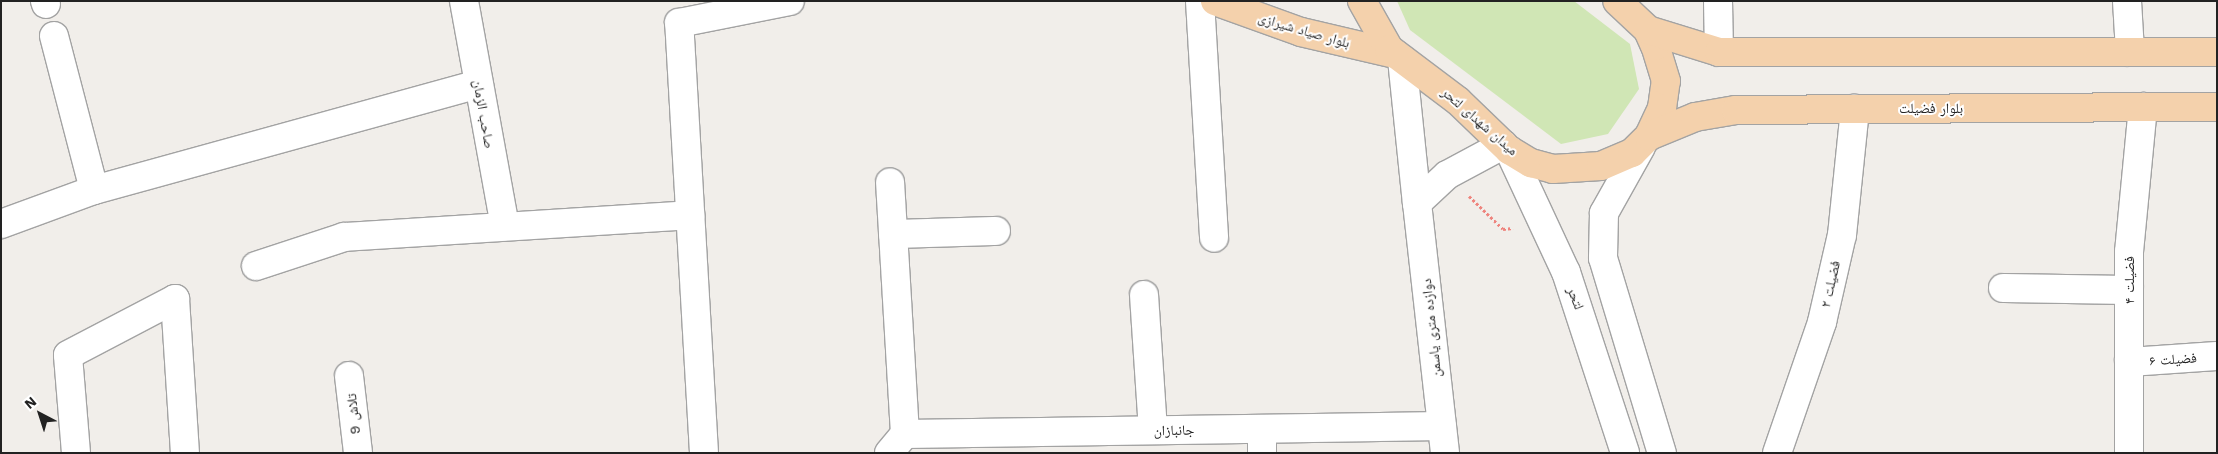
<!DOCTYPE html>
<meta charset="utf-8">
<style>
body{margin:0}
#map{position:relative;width:2218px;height:454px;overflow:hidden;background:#f1eeea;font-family:"Work Sans","Noto Naskh Arabic",sans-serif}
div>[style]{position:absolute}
.grass>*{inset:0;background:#d0e6b5}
.path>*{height:3px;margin-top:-1.5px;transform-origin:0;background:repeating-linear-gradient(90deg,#ee847e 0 2.5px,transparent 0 5px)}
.roads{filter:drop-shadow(1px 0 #a3a3a3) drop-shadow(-1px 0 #a3a3a3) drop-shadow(0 1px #a3a3a3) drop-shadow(0 -1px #a3a3a3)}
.minor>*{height:28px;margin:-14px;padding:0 14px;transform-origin:14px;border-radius:14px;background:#fff}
.major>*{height:28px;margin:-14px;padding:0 14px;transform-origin:14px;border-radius:14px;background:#f4d1ac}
span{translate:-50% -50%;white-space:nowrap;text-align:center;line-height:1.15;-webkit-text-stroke:4px #fff;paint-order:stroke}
.street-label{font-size:14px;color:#222}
.frame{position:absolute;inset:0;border:2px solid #222;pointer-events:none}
.north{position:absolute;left:15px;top:389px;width:50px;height:50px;-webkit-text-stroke:4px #fff;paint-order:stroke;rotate:320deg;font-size:14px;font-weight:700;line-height:20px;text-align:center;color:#222}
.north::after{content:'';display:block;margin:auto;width:18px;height:22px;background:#222;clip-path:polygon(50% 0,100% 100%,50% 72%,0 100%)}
</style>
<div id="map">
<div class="grass">
<div style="clip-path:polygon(1397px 1px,1574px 1px,1630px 44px,1639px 89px,1608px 134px,1561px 144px,1410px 30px)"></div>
</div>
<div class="path">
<div style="left:1469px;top:196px;width:47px;rotate:44.1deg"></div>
<div style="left:1503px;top:229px;width:10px;rotate:-6deg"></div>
</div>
<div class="roads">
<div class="minor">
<div style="left:45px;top:1px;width:3px;rotate:72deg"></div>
<div style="left:464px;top:1px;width:229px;rotate:79.7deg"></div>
<div style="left:1200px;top:1px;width:237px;rotate:86.6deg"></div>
<div style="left:1718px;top:1px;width:51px;rotate:88.9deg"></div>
<div style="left:2127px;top:1px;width:51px;rotate:86.6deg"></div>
<div style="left:54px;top:36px;width:159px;rotate:75.4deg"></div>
<div style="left:94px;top:190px;width:399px;rotate:-15.4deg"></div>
<div style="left:1402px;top:59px;width:145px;rotate:84.1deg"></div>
<div style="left:1417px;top:203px;width:41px;rotate:-43deg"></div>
<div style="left:1447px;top:175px;width:64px;rotate:-28.2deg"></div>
<div style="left:1641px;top:147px;width:76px;rotate:119.3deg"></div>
<div style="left:1604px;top:213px;width:45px;rotate:91.3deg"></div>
<div style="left:1603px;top:258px;width:204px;rotate:73.2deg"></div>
<div style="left:1509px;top:150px;width:135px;rotate:65deg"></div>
<div style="left:1566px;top:272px;width:190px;rotate:71.9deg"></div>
<div style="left:1417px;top:203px;width:252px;rotate:83.6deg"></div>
<div style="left:1px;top:224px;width:99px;rotate:-20.1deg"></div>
<div style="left:893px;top:234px;width:103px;rotate:-1.7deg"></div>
<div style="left:256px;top:266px;width:93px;rotate:-18.2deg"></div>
<div style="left:344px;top:237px;width:347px;rotate:-3.6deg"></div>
<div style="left:2003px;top:288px;width:126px;rotate:0.9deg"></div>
<div style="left:1144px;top:295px;width:135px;rotate:86.2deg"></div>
<div style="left:2129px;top:362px;width:88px;rotate:-3.9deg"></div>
<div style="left:349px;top:376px;width:78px;rotate:83.3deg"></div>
<div style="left:1262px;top:429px;width:24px;rotate:90deg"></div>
<div style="left:905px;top:434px;width:537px;rotate:-0.85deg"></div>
<div style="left:76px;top:453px;width:98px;rotate:-94.7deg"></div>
<div style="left:68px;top:355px;width:121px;rotate:-27.6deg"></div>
<div style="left:175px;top:299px;width:154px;rotate:86.3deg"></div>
<div style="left:704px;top:453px;width:431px;rotate:-93.3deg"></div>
<div style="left:679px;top:23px;width:113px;rotate:-11.2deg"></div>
<div style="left:889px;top:453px;width:25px;rotate:-50deg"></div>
<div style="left:905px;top:434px;width:252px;rotate:-93.4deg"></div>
<div style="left:1777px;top:453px;width:139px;rotate:-71deg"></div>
<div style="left:1822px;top:322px;width:89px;rotate:-77.1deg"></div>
<div style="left:1842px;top:235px;width:127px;rotate:-84.1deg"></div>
<div style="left:2129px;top:453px;width:201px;rotate:-90deg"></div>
<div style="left:2129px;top:252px;width:146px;rotate:-84.5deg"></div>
</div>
<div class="major">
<div style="left:1215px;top:1px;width:91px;rotate:19.8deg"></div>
<div style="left:1301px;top:32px;width:97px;rotate:13.2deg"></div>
<div style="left:1362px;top:1px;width:55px;rotate:60.6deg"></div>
<div style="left:1389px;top:49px;width:86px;rotate:37deg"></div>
<div style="left:1458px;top:101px;width:71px;rotate:43.9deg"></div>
<div style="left:1509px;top:150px;width:26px;rotate:31deg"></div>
<div style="left:1531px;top:163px;width:23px;rotate:15deg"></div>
<div style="left:1553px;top:169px;width:48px;rotate:-3.6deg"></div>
<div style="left:1601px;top:166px;width:34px;rotate:-23deg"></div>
<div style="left:1632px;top:153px;width:24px;rotate:-45deg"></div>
<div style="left:1649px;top:136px;width:31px;rotate:-65deg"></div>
<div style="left:1662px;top:108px;width:27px;rotate:-82deg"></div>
<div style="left:1666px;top:81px;width:37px;rotate:-107deg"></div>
<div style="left:1655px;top:46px;width:17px;rotate:-114deg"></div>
<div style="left:1648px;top:30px;width:42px;rotate:-136.9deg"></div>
<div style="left:1648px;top:30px;width:74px;rotate:17.2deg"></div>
<div style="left:1719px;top:52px;width:498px"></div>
<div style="left:1649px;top:136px;width:50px;rotate:-22.4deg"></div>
<div style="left:1695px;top:117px;width:42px;rotate:-9.7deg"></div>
<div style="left:1736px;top:110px;width:481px;rotate:-0.4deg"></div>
</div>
</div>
<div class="street-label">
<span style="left:1304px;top:30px;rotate:16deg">بلوار صیاد شیرازی</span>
<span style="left:1931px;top:108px">بلوار فضیلت</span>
<span style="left:484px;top:114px;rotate:80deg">صاحب الزمان</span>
<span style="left:1480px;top:121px;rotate:41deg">میدان شهدای لتحر</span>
<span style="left:2129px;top:280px;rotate:-90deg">فضیلت ۴</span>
<span style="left:1830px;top:284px;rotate:-77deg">فضیلت ۲</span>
<span style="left:1576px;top:298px;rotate:69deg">لتحر</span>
<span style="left:1431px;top:328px;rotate:-96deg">دوازده متری یاسمن</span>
<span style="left:2173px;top:359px;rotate:-4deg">فضیلت ۶</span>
<span style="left:353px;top:414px;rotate:-96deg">تلاش 9</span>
<span style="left:1174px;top:430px;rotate:-1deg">جانبازان</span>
</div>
<div class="frame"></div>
<div class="north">N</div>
</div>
